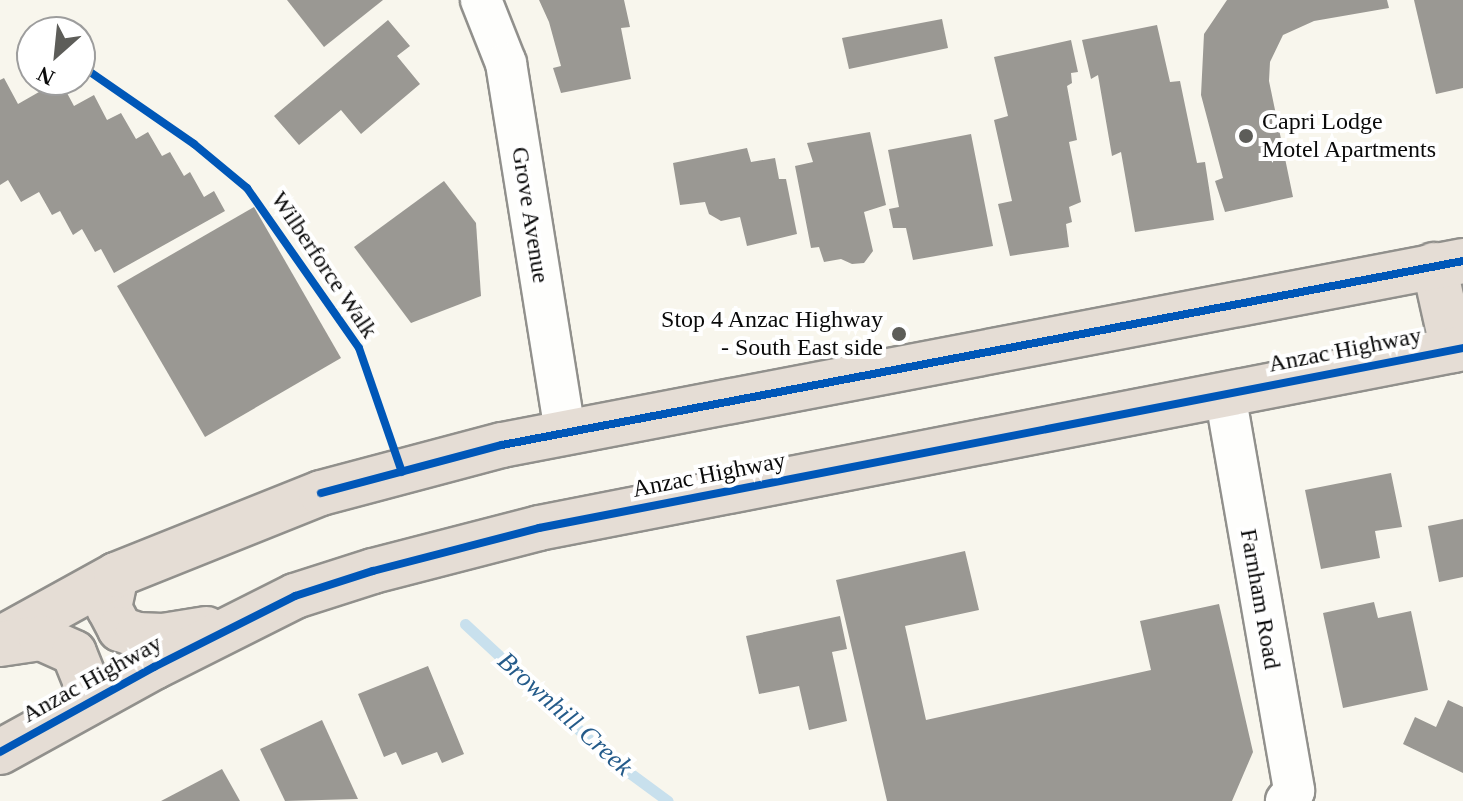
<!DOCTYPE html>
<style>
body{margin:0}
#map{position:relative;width:1463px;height:801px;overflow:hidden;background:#f8f6ed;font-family:Georgia,serif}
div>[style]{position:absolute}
.stream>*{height:11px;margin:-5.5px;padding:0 5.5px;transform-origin:5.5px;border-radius:5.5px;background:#c8e0ed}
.building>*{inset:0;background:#9a9893}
.roads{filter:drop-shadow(2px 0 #91908c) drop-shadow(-2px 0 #91908c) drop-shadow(0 2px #91908c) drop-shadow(0 -2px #91908c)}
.street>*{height:40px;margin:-20px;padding:0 20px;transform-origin:20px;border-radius:20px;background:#fefefc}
.highway>*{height:44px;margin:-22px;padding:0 22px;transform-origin:22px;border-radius:22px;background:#e5ddd5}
.cycleway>*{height:8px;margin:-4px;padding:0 4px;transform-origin:4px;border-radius:4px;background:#0057b8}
.dots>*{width:22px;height:22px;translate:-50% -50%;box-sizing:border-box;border:4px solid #fff;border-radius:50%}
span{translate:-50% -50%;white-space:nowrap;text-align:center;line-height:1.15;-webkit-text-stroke:8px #fff;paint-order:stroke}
.poi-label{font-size:24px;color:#0a0a0a}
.left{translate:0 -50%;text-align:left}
.right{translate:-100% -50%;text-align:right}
.street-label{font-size:24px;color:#0a0a0a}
.water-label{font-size:26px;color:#245b8a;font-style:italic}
.north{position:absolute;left:16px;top:16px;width:80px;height:80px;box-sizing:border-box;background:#fff;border:2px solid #9d9d9d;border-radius:50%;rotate:207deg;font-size:22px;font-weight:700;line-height:32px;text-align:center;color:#0a0a0a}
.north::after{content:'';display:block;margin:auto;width:28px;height:36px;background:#5d5d59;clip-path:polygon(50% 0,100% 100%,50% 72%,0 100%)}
</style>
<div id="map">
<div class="stream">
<div style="left:465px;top:624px;width:195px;rotate:42.9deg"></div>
<div style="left:608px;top:757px;width:74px;rotate:36.3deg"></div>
</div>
<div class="building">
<div style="clip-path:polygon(287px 0,383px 0,324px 47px)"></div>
<div style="clip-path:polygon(539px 0,624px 0,630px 27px,621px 28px,631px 79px,561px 93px,553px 68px,561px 66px,549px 22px)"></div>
<div style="clip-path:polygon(1227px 0,1387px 0,1389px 8px,1314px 21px,1283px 35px,1270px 62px,1269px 81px,1293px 197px,1225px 212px,1215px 181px,1223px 178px,1201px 95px,1204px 34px)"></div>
<div style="clip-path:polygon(1414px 0,1463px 0,1463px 88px,1436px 94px)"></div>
<div style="clip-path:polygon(942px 19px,948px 48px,849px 69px,842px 38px)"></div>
<div style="clip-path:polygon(388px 20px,410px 46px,397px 56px,420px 84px,361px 134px,341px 110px,299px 145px,274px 116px)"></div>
<div style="clip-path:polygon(1157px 25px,1170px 82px,1180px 81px,1197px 163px,1205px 162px,1214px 220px,1135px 232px,1121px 152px,1112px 156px,1098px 75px,1091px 79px,1082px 40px)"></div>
<div style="clip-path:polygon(1071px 40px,1078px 72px,1071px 73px,1072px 83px,1067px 86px,1077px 140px,1069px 142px,1081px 202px,1069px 207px,1072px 222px,1066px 224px,1069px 247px,1010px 256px,998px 204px,1012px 201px,994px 120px,1008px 116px,994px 57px)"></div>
<div style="clip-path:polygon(4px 78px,18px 104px,60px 80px,74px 106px,94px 95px,107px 120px,121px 113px,136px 139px,148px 132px,162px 156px,170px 152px,184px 176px,190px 172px,204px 197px,214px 191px,225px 211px,114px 273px,101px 249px,95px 252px,82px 229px,73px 235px,60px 211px,52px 215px,39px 192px,21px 202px,8px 180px,0 185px,0 80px)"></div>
<div style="clip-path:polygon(870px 132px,886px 205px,864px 212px,873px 251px,864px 263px,852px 264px,841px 259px,824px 262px,819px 247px,811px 248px,795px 166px,813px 162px,807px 143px)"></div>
<div style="clip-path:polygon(971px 134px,993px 246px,913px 260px,906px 228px,893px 228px,889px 209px,899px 207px,888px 150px)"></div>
<div style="clip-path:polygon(747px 148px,751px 162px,775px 158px,779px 179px,786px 179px,797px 234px,747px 246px,740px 217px,721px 221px,709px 214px,705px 202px,680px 205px,673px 163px)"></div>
<div style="clip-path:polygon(444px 181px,476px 223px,481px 296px,411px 323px,354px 247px)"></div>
<div style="clip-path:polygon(254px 207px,341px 358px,205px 437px,117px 286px)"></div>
<div style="clip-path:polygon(1391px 473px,1402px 527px,1375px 531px,1380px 558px,1321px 569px,1305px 490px)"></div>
<div style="clip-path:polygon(1463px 519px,1463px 577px,1439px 582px,1428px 526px)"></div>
<div style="clip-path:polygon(965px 551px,979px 610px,905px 626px,926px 720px,1151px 670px,1140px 621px,1219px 604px,1253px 752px,1232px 801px,887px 801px,836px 580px)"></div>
<div style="clip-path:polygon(1374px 602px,1378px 618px,1411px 611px,1428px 690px,1343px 708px,1323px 613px)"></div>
<div style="clip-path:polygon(840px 616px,847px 649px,832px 652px,847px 721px,809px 730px,799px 686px,759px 694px,746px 636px)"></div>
<div style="clip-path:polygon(428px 666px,464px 754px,442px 763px,437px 752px,402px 765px,396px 752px,384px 757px,358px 694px)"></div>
<div style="clip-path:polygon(1448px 700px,1463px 707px,1463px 773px,1403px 744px,1415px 717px,1436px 727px)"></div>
<div style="clip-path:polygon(322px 720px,358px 799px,285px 801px,260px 749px)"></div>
<div style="clip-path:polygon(222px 769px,240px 801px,161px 801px)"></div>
</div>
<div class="roads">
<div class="street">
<div style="left:481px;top:0;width:68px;rotate:68.4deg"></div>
<div style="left:506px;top:63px;width:375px;rotate:80.9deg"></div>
<div style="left:1225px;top:394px;width:403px;rotate:80.1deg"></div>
<div style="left:1294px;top:791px;width:13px;rotate:129deg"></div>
</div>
<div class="highway">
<div style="left:1434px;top:265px;width:87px;rotate:77.4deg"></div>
<div style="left:116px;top:575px;width:34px;rotate:102deg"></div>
<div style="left:109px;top:608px;width:24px;rotate:62deg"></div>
<div style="left:120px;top:629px;width:18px;rotate:19deg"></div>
<div style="left:137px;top:635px;width:26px;rotate:2deg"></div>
<div style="left:163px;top:636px;width:44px;rotate:-9.2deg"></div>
<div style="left:0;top:639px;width:132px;rotate:-28.9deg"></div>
<div style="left:116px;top:575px;width:221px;rotate:-21.8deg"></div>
<div style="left:321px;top:493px;width:187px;rotate:-14.9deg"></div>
<div style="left:502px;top:445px;width:978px;rotate:-10.84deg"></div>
<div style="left:0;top:644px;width:41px;rotate:-8.3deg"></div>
<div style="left:41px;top:638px;width:36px;rotate:24deg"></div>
<div style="left:74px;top:653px;width:29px;rotate:68deg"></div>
<div style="left:85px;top:680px;width:24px;rotate:88deg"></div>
<div style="left:0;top:752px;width:176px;rotate:-28.9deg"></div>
<div style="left:154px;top:667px;width:158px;rotate:-26.7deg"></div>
<div style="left:295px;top:596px;width:82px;rotate:-17.8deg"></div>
<div style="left:373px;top:571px;width:171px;rotate:-14.5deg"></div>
<div style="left:539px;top:528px;width:941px;rotate:-11.02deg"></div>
</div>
</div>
<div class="cycleway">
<div style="left:80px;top:65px;width:139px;rotate:34.7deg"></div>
<div style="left:194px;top:144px;width:69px;rotate:39.7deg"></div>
<div style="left:247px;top:188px;width:195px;rotate:55deg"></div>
<div style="left:359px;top:348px;width:131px;rotate:70.9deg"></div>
<div style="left:321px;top:493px;width:187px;rotate:-14.9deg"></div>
<div style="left:502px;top:445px;width:978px;rotate:-10.84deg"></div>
<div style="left:0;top:752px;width:176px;rotate:-28.9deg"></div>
<div style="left:154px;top:667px;width:158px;rotate:-26.7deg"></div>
<div style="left:295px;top:596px;width:82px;rotate:-17.8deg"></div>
<div style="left:373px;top:571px;width:171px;rotate:-14.5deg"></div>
<div style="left:539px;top:528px;width:941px;rotate:-11.02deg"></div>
</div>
<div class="dots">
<div style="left:1246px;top:136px;background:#5d5d59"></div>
<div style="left:899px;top:334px;background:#5d5d59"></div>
</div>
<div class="poi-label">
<span class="left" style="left:1262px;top:136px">Capri Lodge<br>Motel Apartments</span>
<span class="right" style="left:883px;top:334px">Stop 4 Anzac Highway<br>- South East side</span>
</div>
<div class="street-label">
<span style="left:530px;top:215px;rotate:81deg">Grove Avenue</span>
<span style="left:324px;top:265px;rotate:56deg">Wilberforce Walk</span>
<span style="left:1345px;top:350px;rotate:-11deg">Anzac Highway</span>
<span style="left:709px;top:475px;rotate:-11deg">Anzac Highway</span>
<span style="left:1260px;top:599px;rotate:80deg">Farnham Road</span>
<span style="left:92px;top:679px;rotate:-29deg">Anzac Highway</span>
</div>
<div class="water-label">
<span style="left:565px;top:714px;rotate:42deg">Brownhill Creek</span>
</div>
<div class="north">N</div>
</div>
